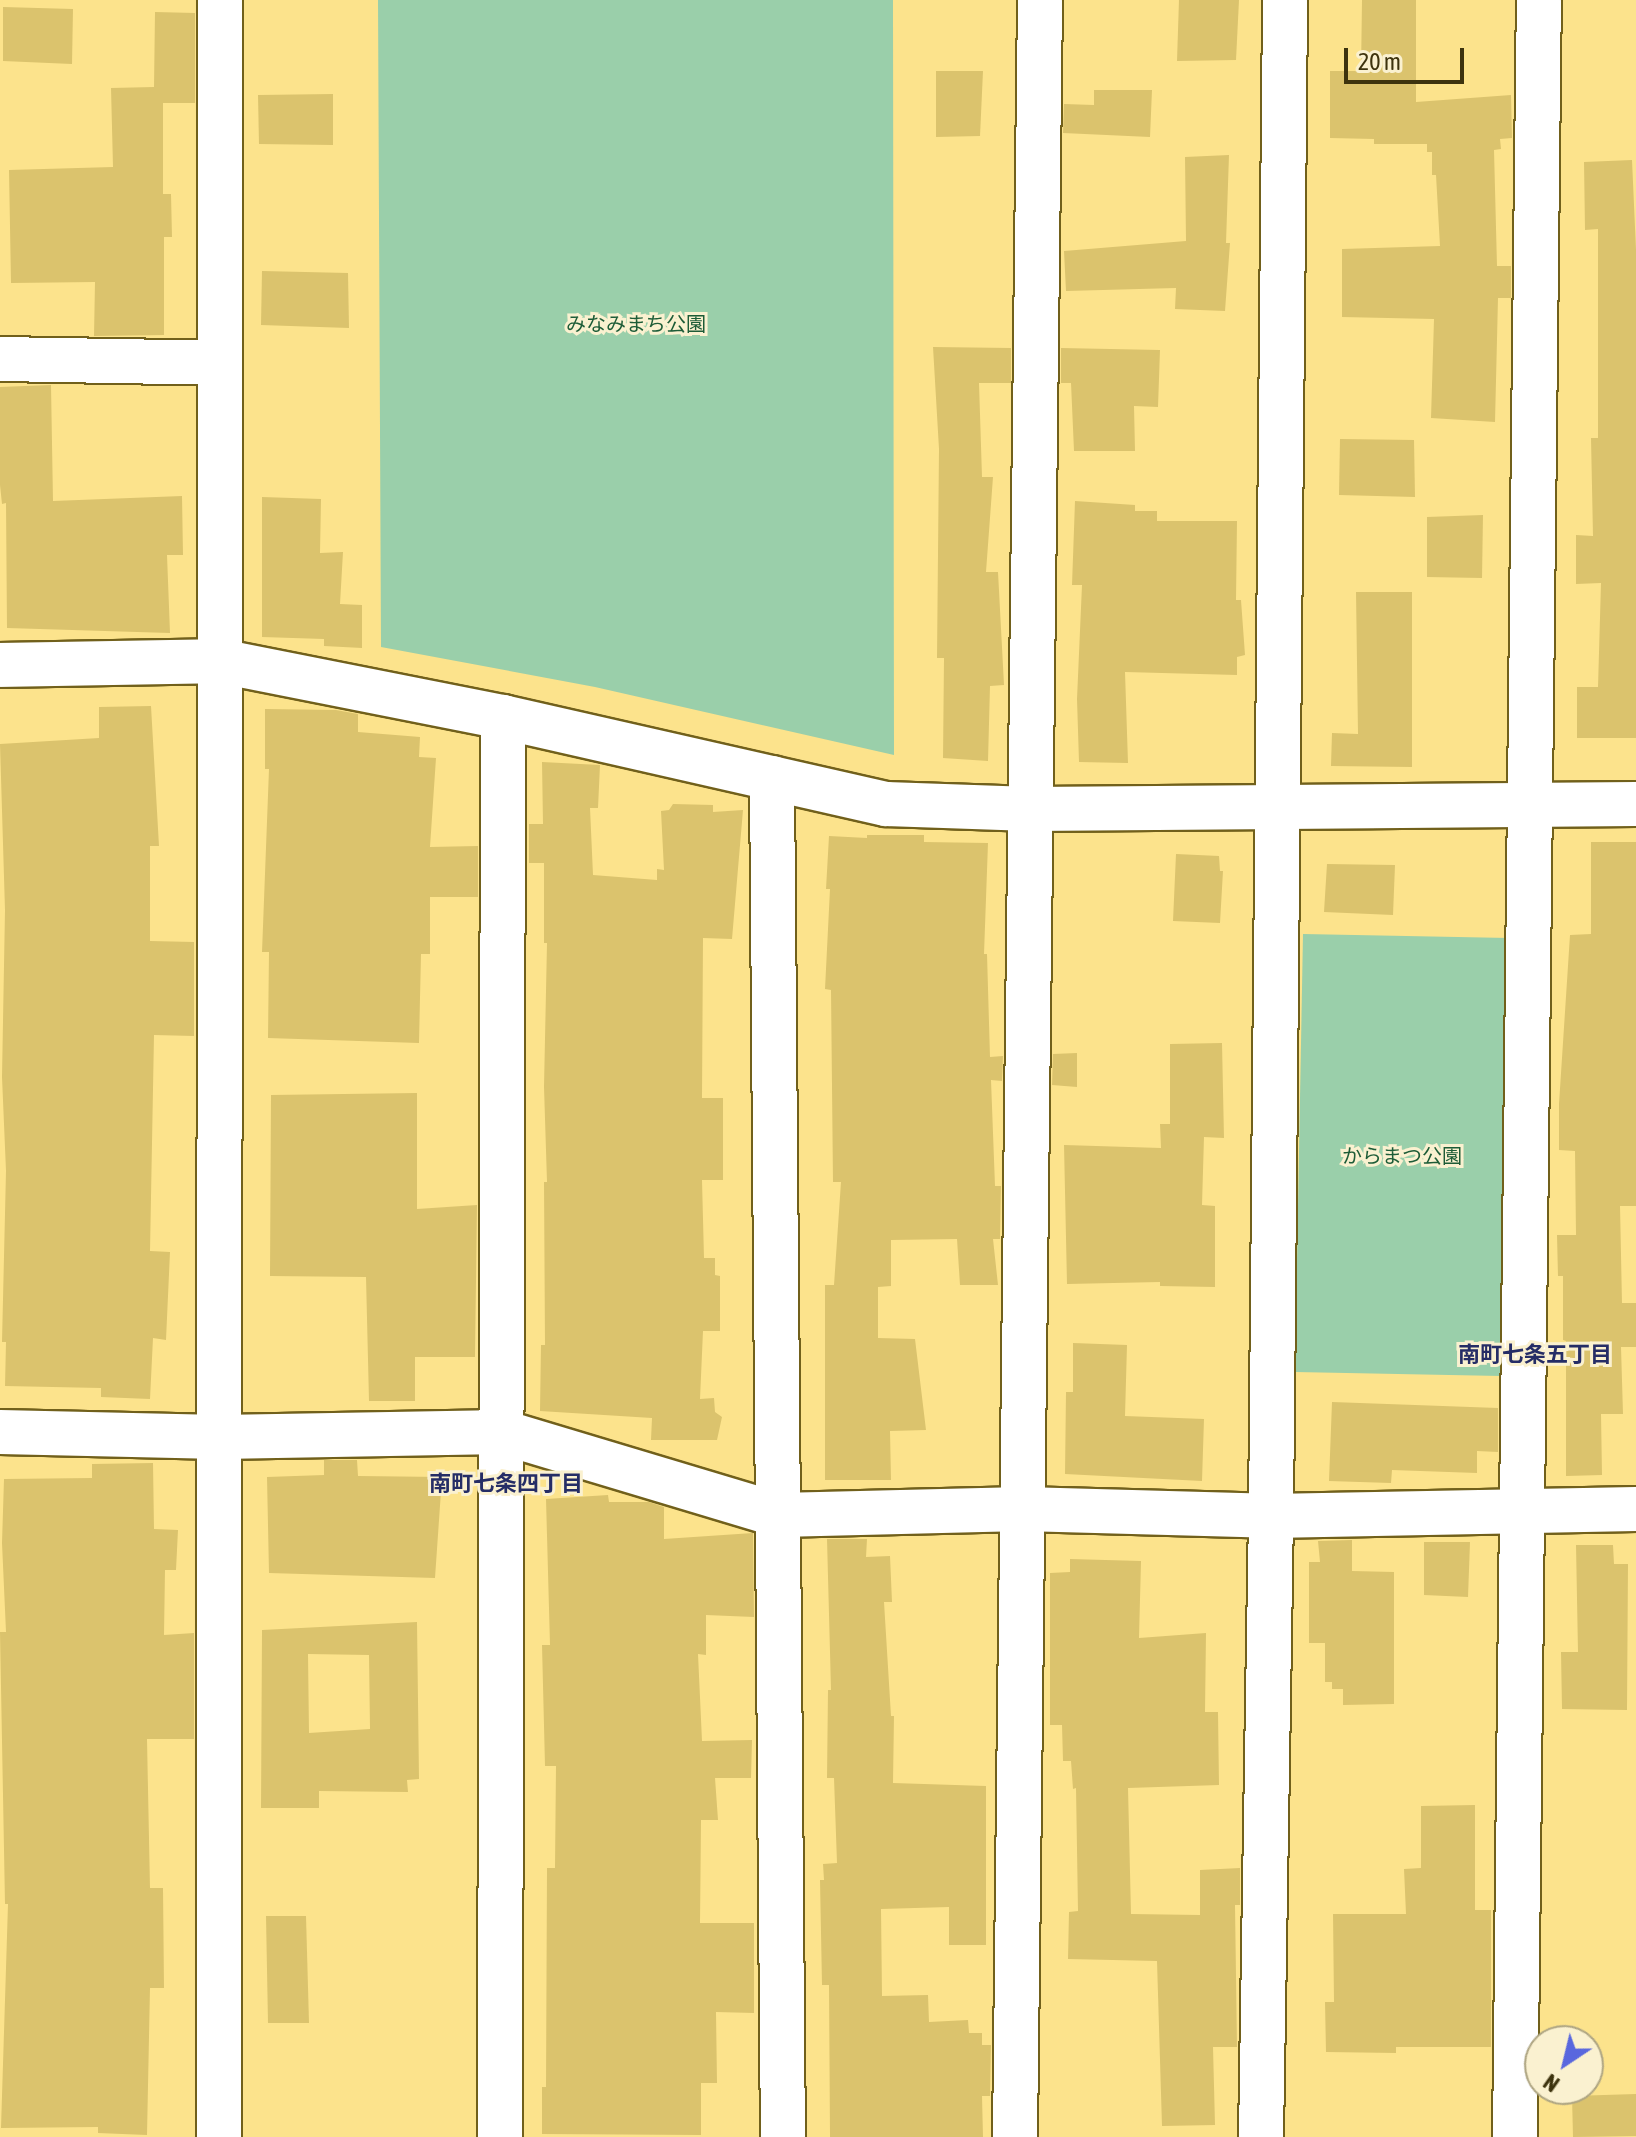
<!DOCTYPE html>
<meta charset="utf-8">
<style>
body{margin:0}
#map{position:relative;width:1636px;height:2137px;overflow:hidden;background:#fce38c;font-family:"Asap Condensed","Noto Sans JP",sans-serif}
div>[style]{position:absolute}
.green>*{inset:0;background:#9acfaa}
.building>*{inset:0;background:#dbc36d}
.roads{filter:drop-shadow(2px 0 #71601b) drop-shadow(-2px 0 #71601b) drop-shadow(0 2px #71601b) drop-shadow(0 -2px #71601b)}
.street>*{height:44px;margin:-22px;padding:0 22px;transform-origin:22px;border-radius:22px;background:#fff}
span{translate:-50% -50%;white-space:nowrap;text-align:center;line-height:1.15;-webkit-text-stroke:6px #faf1d0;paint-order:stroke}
.park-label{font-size:20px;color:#1d5c37}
.neighbourhood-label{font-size:22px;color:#252d66;font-weight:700}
.north{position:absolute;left:1524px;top:2025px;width:80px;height:80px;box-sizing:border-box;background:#faf1d0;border:2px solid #aea582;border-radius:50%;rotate:215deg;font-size:22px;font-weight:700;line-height:32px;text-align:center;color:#3d330e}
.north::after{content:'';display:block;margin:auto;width:28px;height:36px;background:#5967de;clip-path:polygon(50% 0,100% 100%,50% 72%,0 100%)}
.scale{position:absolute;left:1344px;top:48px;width:120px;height:36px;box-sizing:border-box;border:4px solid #3d330e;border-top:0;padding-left:10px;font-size:24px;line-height:28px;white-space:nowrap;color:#3d330e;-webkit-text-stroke:6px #faf1d0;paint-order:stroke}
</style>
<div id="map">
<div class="green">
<div style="clip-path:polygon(378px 0,893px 0,894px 755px,595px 687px,381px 647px)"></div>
<div style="clip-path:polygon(1303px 934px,1509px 938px,1501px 1376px,1295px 1372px)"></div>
</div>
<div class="building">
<div style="clip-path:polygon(1179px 0,1239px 0,1236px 60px,1177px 61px)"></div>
<div style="clip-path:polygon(1362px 0,1416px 0,1416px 102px,1511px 95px,1512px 138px,1500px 139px,1501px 149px,1494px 150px,1497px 266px,1511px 266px,1511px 298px,1498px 298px,1495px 422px,1431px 418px,1434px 319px,1342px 317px,1342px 249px,1440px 246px,1436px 175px,1432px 175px,1432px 152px,1427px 152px,1427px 144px,1374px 144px,1374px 139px,1330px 138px,1330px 71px,1361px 71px)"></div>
<div style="clip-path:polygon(3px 7px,73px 9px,72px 64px,3px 61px)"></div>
<div style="clip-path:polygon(155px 12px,195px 13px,195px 103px,163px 103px,163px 194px,171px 194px,172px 237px,164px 237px,164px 335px,94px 336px,95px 282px,11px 283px,9px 170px,113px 167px,111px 88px,154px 87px)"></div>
<div style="clip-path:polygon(936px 71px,983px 71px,980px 136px,936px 137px)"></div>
<div style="clip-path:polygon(1094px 90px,1152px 90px,1150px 137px,1063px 133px,1064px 104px,1094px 105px)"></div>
<div style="clip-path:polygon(333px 94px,333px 145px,259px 144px,258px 95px)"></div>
<div style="clip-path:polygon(1229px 155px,1226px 243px,1230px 243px,1225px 311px,1175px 309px,1176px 288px,1066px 291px,1064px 251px,1186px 241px,1185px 157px)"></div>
<div style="clip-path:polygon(1632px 160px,1636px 250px,1636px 738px,1577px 738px,1577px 687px,1598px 687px,1601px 583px,1576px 584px,1576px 535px,1593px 536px,1591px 438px,1598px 438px,1598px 229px,1585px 230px,1584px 162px)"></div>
<div style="clip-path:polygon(262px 271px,348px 273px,349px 328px,261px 325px)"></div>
<div style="clip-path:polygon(933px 347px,1011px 348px,1011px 383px,979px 383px,982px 477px,993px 477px,986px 572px,998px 572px,1004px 685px,990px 686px,988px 761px,943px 758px,944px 658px,937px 658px,939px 449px)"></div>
<div style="clip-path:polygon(1061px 348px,1160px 350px,1158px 407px,1134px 406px,1135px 451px,1074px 451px,1071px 383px,1061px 383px)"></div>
<div style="clip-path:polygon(51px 385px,53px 501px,182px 496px,183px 555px,167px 555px,170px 633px,7px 628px,6px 503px,2px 504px,0 485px,0 387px)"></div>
<div style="clip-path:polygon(1340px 439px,1414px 440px,1415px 497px,1339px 495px)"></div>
<div style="clip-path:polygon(262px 497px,321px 499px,320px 553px,343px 552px,340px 604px,362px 605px,362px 648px,324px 646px,324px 639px,262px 637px)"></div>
<div style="clip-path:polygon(1075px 501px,1135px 505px,1135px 511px,1157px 511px,1157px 521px,1237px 521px,1236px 600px,1241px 600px,1245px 655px,1237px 657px,1237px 675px,1125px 672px,1128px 763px,1079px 762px,1077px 699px,1082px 585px,1072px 585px)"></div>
<div style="clip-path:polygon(1483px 515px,1482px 578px,1427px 577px,1427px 517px)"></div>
<div style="clip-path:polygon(1356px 592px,1412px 592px,1412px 767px,1331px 766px,1332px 733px,1358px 734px)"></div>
<div style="clip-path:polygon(151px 706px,159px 846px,150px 846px,150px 941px,194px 942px,194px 1036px,154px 1035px,150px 1251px,170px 1252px,166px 1340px,153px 1338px,150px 1399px,101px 1397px,101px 1388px,5px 1386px,6px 1342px,2px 1342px,6px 1171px,2px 1077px,5px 910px,0 744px,99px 738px,99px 707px)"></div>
<div style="clip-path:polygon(265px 709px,336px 710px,358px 714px,358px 732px,420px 737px,419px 757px,436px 758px,430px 847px,478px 846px,478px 897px,430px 897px,430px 954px,421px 954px,419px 1043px,268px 1038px,269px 952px,262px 952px,269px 769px,265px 769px)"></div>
<div style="clip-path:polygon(542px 762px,600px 765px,598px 808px,590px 808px,593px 875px,657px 880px,657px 869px,664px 870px,661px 811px,669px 810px,673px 804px,713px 805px,713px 812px,743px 810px,732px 939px,703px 938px,702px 1098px,723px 1098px,723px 1180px,702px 1180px,704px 1258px,715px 1258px,715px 1275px,720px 1276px,720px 1331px,703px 1331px,700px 1399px,714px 1398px,715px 1412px,722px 1417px,717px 1440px,651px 1440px,652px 1418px,540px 1411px,541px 1345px,545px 1345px,544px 1182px,547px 1182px,544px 1087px,547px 943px,544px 943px,544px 863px,529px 863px,529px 824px,543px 824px)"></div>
<div style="clip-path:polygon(867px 835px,924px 835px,924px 842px,988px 843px,984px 954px,987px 954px,990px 1057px,1003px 1056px,1002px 1081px,991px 1080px,995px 1186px,1001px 1186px,1000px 1239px,993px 1239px,998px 1285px,960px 1285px,957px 1239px,891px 1240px,891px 1286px,878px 1287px,878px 1338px,915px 1339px,926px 1430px,890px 1431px,891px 1480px,825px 1480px,825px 1285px,834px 1285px,841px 1182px,833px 1182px,831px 990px,825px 989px,830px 889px,826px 889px,829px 836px,867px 838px)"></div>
<div style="clip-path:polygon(1591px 842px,1636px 842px,1636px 1206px,1620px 1206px,1622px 1303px,1636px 1303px,1636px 1347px,1621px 1347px,1623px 1414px,1601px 1414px,1602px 1475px,1566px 1476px,1566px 1341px,1563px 1340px,1563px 1276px,1558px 1276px,1557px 1235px,1576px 1235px,1575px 1151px,1559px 1150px,1559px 1104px,1570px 935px,1591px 934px)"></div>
<div style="clip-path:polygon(1176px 854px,1219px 856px,1220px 871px,1223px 871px,1220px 923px,1173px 921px)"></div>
<div style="clip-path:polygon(1327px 864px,1395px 865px,1393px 915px,1324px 912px)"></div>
<div style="clip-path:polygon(1222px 1043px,1224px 1138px,1204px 1137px,1202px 1205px,1215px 1206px,1215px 1287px,1160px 1286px,1160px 1282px,1067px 1284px,1064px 1145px,1161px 1148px,1160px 1124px,1170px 1124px,1170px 1044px)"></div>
<div style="clip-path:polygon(1077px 1053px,1077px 1087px,1052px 1085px,1053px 1054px)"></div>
<div style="clip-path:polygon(417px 1093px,417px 1209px,477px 1205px,475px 1357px,415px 1357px,415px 1401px,369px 1401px,366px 1277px,270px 1276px,271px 1095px)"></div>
<div style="clip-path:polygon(1073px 1343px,1127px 1345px,1125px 1416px,1204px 1419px,1202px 1481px,1065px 1474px,1066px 1392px,1073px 1392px)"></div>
<div style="clip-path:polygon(1332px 1402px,1498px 1408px,1498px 1452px,1477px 1451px,1477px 1473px,1392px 1470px,1391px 1483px,1329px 1481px)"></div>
<div style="clip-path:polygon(324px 1460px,357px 1460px,358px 1476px,442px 1477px,435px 1578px,269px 1573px,267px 1477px,324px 1475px)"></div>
<div style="clip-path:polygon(153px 1463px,154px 1529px,178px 1530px,176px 1570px,165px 1570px,164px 1635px,194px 1633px,194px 1739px,147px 1739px,150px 1888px,163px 1888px,164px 1988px,150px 1988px,147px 2135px,98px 2133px,98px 2127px,1px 2128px,8px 1904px,5px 1904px,0 1632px,6px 1632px,2px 1543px,4px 1479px,92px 1478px,92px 1464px)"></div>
<div style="clip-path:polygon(608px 1495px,609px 1502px,649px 1502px,664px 1507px,664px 1539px,753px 1533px,754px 1617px,706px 1615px,706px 1655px,698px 1654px,702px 1741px,752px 1740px,751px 1778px,715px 1778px,718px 1820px,701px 1820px,700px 1923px,754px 1923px,754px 2013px,716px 2012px,717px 2083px,701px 2083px,701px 2135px,542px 2134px,542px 2087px,546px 2087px,547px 1868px,555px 1868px,556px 1766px,545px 1766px,542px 1645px,550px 1645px,546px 1499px)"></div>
<div style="clip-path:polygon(827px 1539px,867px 1539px,866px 1557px,890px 1556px,892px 1602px,884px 1602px,891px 1716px,894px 1716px,893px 1783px,986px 1786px,986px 1945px,949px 1945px,949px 1907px,881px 1909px,882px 1996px,928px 1995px,929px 2022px,968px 2020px,969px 2033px,982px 2033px,982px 2045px,991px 2045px,990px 2096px,982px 2096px,983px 2137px,830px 2137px,829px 1985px,822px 1985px,820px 1880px,824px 1880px,823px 1864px,837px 1863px,834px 1778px,827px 1778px,828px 1690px,831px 1690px)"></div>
<div style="clip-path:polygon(1352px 1540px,1352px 1571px,1394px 1572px,1394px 1704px,1343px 1705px,1343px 1689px,1332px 1689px,1332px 1682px,1325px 1682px,1325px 1643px,1309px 1643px,1309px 1562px,1320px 1562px,1318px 1541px)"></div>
<div style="clip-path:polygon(1424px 1542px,1470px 1542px,1468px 1597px,1424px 1595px)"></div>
<div style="clip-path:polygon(1576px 1545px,1613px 1545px,1614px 1564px,1628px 1564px,1627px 1710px,1562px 1709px,1561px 1652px,1578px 1652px)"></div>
<div style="clip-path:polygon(1070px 1559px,1141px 1561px,1139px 1638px,1206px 1633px,1205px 1712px,1218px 1712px,1219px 1785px,1128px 1788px,1131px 1914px,1200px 1915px,1200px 1870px,1240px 1868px,1240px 1905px,1235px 1905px,1237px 2047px,1213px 2047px,1215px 2125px,1162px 2126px,1157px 1961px,1068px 1959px,1069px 1912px,1078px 1911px,1076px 1788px,1073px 1789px,1071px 1761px,1063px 1761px,1062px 1725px,1050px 1725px,1050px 1573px,1070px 1572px)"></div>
<div style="clip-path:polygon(evenodd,417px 1622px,419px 1779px,407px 1780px,408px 1792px,319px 1791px,319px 1808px,261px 1808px,262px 1630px,417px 1622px,308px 1654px,369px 1655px,370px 1729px,309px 1733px,308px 1654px)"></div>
<div style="clip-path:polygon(1475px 1805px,1475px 1910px,1491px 1910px,1491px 2047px,1396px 2047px,1396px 2053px,1326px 2052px,1325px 2002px,1334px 2002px,1333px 1914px,1406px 1914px,1404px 1869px,1421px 1868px,1421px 1806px)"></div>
<div style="clip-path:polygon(266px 1916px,306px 1916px,309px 2023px,268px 2023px)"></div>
<div style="clip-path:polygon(1636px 2094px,1636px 2136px,1573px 2137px,1572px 2096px)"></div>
</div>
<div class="roads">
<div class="street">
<div style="left:0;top:359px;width:220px;rotate:1deg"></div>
<div style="left:0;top:665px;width:220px;rotate:-1deg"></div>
<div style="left:220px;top:661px;width:288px;rotate:11.2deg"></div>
<div style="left:503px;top:717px;width:393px;rotate:12.8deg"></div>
<div style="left:886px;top:804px;width:145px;rotate:2deg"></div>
<div style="left:1031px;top:809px;width:605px;rotate:-0.47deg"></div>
<div style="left:772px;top:778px;width:1359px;rotate:89.54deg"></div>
<div style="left:0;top:1432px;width:220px;rotate:1.3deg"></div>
<div style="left:220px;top:1437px;width:282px;rotate:-1deg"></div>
<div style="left:502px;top:1432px;width:289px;rotate:16.7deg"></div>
<div style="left:779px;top:1515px;width:244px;rotate:-1.4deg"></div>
<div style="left:1023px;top:1509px;width:248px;rotate:1.6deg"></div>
<div style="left:1271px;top:1516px;width:365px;rotate:-1.1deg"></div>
<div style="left:219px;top:2137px;width:2137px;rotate:-89.97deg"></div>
<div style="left:500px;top:2137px;width:1420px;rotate:-89.88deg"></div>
<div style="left:1015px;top:2137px;width:2137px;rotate:-89.33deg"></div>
<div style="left:1261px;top:2137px;width:621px;rotate:-89.08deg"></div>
<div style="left:1271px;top:1516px;width:1516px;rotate:-89.47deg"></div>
<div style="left:1515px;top:2137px;width:2137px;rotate:-89.36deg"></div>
</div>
</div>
<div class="park-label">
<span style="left:636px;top:323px">みなみまち公園</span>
<span style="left:1402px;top:1155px">からまつ公園</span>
</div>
<div class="neighbourhood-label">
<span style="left:1535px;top:1355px">南町七条五丁目</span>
<span style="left:506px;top:1484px">南町七条四丁目</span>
</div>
<div class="north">N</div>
<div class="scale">20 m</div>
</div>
